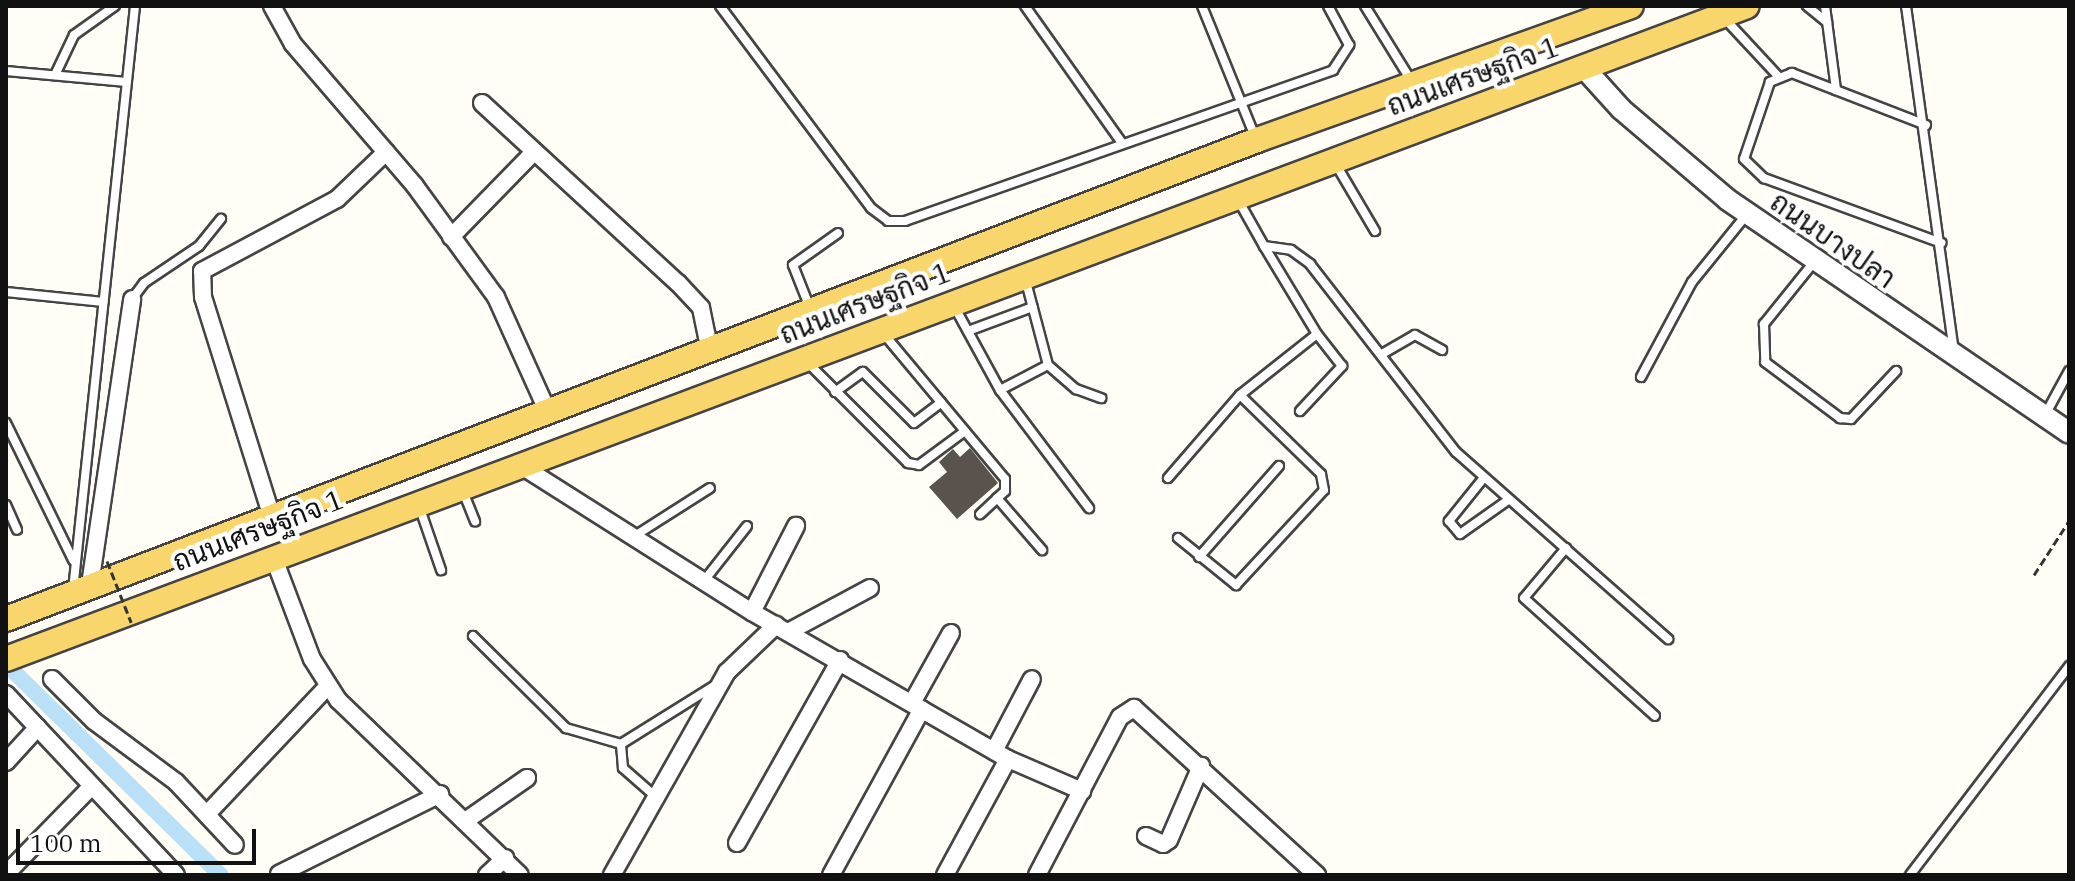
<!DOCTYPE html>
<meta charset="utf-8">
<style>
body{margin:0}
#map{position:relative;width:2075px;height:881px;overflow:hidden;background:#fffdf5;font-family:"IBM Plex Serif",Sarabun,serif}
div>[style]{position:absolute}
.canal>*{height:16px;margin:-8px;padding:0 8px;transform-origin:8px;border-radius:8px;background:#b9e0f7}
.building>*{inset:0;background:#5a524d}
.path>*{height:3px;margin-top:-1.5px;transform-origin:0;background:repeating-linear-gradient(90deg,#333 0 8px,transparent 0 12px)}
.roads{filter:drop-shadow(2px 0 #444) drop-shadow(-2px 0 #444) drop-shadow(0 2px #444) drop-shadow(0 -2px #444)}
.service>*{height:8px;margin:-4px;padding:0 4px;transform-origin:4px;border-radius:4px;background:#fff}
.minor>*{height:16px;margin:-8px;padding:0 8px;transform-origin:8px;border-radius:8px;background:#fff}
.tertiary>*{height:20px;margin:-10px;padding:0 10px;transform-origin:10px;border-radius:10px;background:#fff}
.primary>*{height:24px;margin:-12px;padding:0 12px;transform-origin:12px;border-radius:12px;background:#f9d66b}
.path-bridge>*{height:3px;margin-top:-1.5px;transform-origin:0;background:repeating-linear-gradient(90deg,#333 0 8px,transparent 0 12px)}
span{translate:-50% -50%;white-space:nowrap;text-align:center;line-height:1.15;-webkit-text-stroke:8px #fff;paint-order:stroke}
.street-label{font-size:28px;color:#111}
.frame{position:absolute;inset:0;border:8px solid #111;pointer-events:none}
.scale{position:absolute;left:16px;top:829px;width:240px;height:36px;box-sizing:border-box;border:4px solid #111;border-top:0;padding-left:10px;font-size:24px;line-height:28px;white-space:nowrap;color:#111;-webkit-text-stroke:6px #fff;paint-order:stroke}
</style>
<div id="map">
<div class="canal">
<div style="left:6px;top:664px;width:301px;rotate:44.5deg"></div>
</div>
<div class="building">
<div style="clip-path:polygon(970px 448px,998px 483px,957px 519px,929px 487px,947px 472px,939px 462px,953px 449px,960px 457px)"></div>
</div>
<div class="path">
<div style="left:2034px;top:575px;width:64px;rotate:-57.1deg"></div>
</div>
<div class="roads">
<div class="service">
<div style="left:720px;top:6px;width:252px;rotate:53.2deg"></div>
<div style="left:871px;top:208px;width:21px;rotate:37deg"></div>
<div style="left:888px;top:221px;width:17px"></div>
<div style="left:905px;top:221px;width:454px;rotate:-19.4deg"></div>
<div style="left:1333px;top:70px;width:30px;rotate:-57deg"></div>
<div style="left:1349px;top:45px;width:44px;rotate:-118.3deg"></div>
<div style="left:1025px;top:6px;width:168px;rotate:54.7deg"></div>
<div style="left:1202px;top:6px;width:144px;rotate:67.9deg"></div>
<div style="left:1365px;top:6px;width:89px;rotate:58.3deg"></div>
<div style="left:1807px;top:6px;width:26px;rotate:39deg"></div>
<div style="left:1825px;top:6px;width:85px;rotate:82.5deg"></div>
<div style="left:1906px;top:6px;width:347px;rotate:82.1deg"></div>
<div style="left:1725px;top:19px;width:78px;rotate:47.1deg"></div>
<div style="left:6px;top:71px;width:121px;rotate:5.2deg"></div>
<div style="left:55px;top:75px;width:44px;rotate:-64.6deg"></div>
<div style="left:74px;top:35px;width:50px;rotate:-35.3deg"></div>
<div style="left:1926px;top:125px;width:144px;rotate:-158.8deg"></div>
<div style="left:1792px;top:73px;width:24px;rotate:158deg"></div>
<div style="left:1770px;top:82px;width:81px;rotate:108.7deg"></div>
<div style="left:1744px;top:159px;width:28px;rotate:44deg"></div>
<div style="left:1764px;top:178px;width:189px;rotate:20.1deg"></div>
<div style="left:1335px;top:163px;width:79px;rotate:59.5deg"></div>
<div style="left:1237px;top:198px;width:55px;rotate:60.6deg"></div>
<div style="left:1264px;top:246px;width:27px;rotate:8deg"></div>
<div style="left:1291px;top:250px;width:24px;rotate:36deg"></div>
<div style="left:1310px;top:264px;width:238px;rotate:52.2deg"></div>
<div style="left:1456px;top:452px;width:283px;rotate:41.4deg"></div>
<div style="left:1814px;top:262px;width:80px;rotate:128.9deg"></div>
<div style="left:1764px;top:324px;width:38px;rotate:88deg"></div>
<div style="left:1765px;top:362px;width:94px;rotate:36.7deg"></div>
<div style="left:1840px;top:418px;width:11px;rotate:5deg"></div>
<div style="left:1851px;top:419px;width:66px;rotate:-46.8deg"></div>
<div style="left:1025px;top:278px;width:90px;rotate:75.2deg"></div>
<div style="left:1048px;top:365px;width:37px;rotate:41deg"></div>
<div style="left:1076px;top:389px;width:27px;rotate:20deg"></div>
<div style="left:6px;top:292px;width:98px;rotate:5.9deg"></div>
<div style="left:132px;top:299px;width:20px;rotate:-53deg"></div>
<div style="left:144px;top:283px;width:66px;rotate:-33.9deg"></div>
<div style="left:199px;top:246px;width:35px;rotate:-51deg"></div>
<div style="left:954px;top:306px;width:96px;rotate:61.3deg"></div>
<div style="left:1000px;top:390px;width:54px;rotate:-27.5deg"></div>
<div style="left:810px;top:308px;width:46px;rotate:-111.6deg"></div>
<div style="left:793px;top:265px;width:55px;rotate:-35.4deg"></div>
<div style="left:968px;top:331px;width:69px;rotate:-20.3deg"></div>
<div style="left:883px;top:333px;width:190px;rotate:50.1deg"></div>
<div style="left:1005px;top:479px;width:12px;rotate:90deg"></div>
<div style="left:1005px;top:491px;width:34px;rotate:137deg"></div>
<div style="left:1382px;top:354px;width:38px;rotate:-30deg"></div>
<div style="left:1415px;top:335px;width:31px;rotate:29deg"></div>
<div style="left:807px;top:362px;width:143px;rotate:45deg"></div>
<div style="left:908px;top:463px;width:11px;rotate:10deg"></div>
<div style="left:919px;top:465px;width:57px;rotate:-36.5deg"></div>
<div style="left:1641px;top:377px;width:108px;rotate:-61.8deg"></div>
<div style="left:1692px;top:282px;width:87px;rotate:-51deg"></div>
<div style="left:1000px;top:390px;width:148px;rotate:53deg"></div>
<div style="left:835px;top:392px;width:34px;rotate:-36deg"></div>
<div style="left:863px;top:372px;width:72px;rotate:45deg"></div>
<div style="left:914px;top:423px;width:34px;rotate:-37deg"></div>
<div style="left:1300px;top:411px;width:62px;rotate:-47deg"></div>
<div style="left:1342px;top:366px;width:41px;rotate:-128deg"></div>
<div style="left:2045px;top:415px;width:50px;rotate:-61.4deg"></div>
<div style="left:6px;top:423px;width:153px;rotate:63.9deg"></div>
<div style="left:1168px;top:478px;width:110px;rotate:-49.1deg"></div>
<div style="left:1482px;top:480px;width:53px;rotate:128.8deg"></div>
<div style="left:1449px;top:521px;width:17px;rotate:50deg"></div>
<div style="left:1460px;top:534px;width:59px;rotate:-35.3deg"></div>
<div style="left:462px;top:489px;width:35px;rotate:68deg"></div>
<div style="left:997px;top:498px;width:69px;rotate:49.1deg"></div>
<div style="left:6px;top:505px;width:27px;rotate:66deg"></div>
<div style="left:419px;top:506px;width:68px;rotate:71deg"></div>
<div style="left:633px;top:537px;width:91px;rotate:-32.5deg"></div>
<div style="left:1178px;top:538px;width:75px;rotate:39deg"></div>
<div style="left:1236px;top:585px;width:129px;rotate:-47.2deg"></div>
<div style="left:1324px;top:490px;width:16px;rotate:-101deg"></div>
<div style="left:1321px;top:474px;width:113px;rotate:-135.7deg"></div>
<div style="left:1240px;top:395px;width:98px;rotate:-38.4deg"></div>
<div style="left:1317px;top:334px;width:103px;rotate:-121.1deg"></div>
<div style="left:1566px;top:548px;width:65px;rotate:130deg"></div>
<div style="left:1524px;top:598px;width:176px;rotate:42deg"></div>
<div style="left:1199px;top:557px;width:121px;rotate:-48.7deg"></div>
<div style="left:703px;top:582px;width:71px;rotate:-51.8deg"></div>
<div style="left:73px;top:590px;width:587px;rotate:-83.94deg"></div>
<div style="left:473px;top:636px;width:131px;rotate:44.7deg"></div>
<div style="left:566px;top:728px;width:57px;rotate:16.2deg"></div>
<div style="left:656px;top:797px;width:44px;rotate:-138.7deg"></div>
<div style="left:623px;top:768px;width:24px;rotate:-95deg"></div>
<div style="left:621px;top:744px;width:113px;rotate:-32deg"></div>
<div style="left:1910px;top:875px;width:263px;rotate:-52.7deg"></div>
</div>
<div class="minor">
<div style="left:272px;top:6px;width:43px;rotate:61.1deg"></div>
<div style="left:293px;top:44px;width:187px;rotate:49.3deg"></div>
<div style="left:415px;top:186px;width:137px;rotate:53.9deg"></div>
<div style="left:496px;top:297px;width:126px;rotate:65.7deg"></div>
<div style="left:482px;top:103px;width:266px;rotate:42.6deg"></div>
<div style="left:678px;top:283px;width:34px;rotate:47deg"></div>
<div style="left:701px;top:308px;width:45px;rotate:78.4deg"></div>
<div style="left:451px;top:237px;width:117px;rotate:-45.7deg"></div>
<div style="left:520px;top:465px;width:275px;rotate:32.4deg"></div>
<div style="left:752px;top:612px;width:295px;rotate:29.9deg"></div>
<div style="left:1008px;top:759px;width:81px;rotate:23.4deg"></div>
<div style="left:271px;top:514px;width:227px;rotate:-107.4deg"></div>
<div style="left:203px;top:297px;width:26px;rotate:-92deg"></div>
<div style="left:202px;top:271px;width:153px;rotate:-28.1deg"></div>
<div style="left:337px;top:199px;width:68px;rotate:-43.8deg"></div>
<div style="left:273px;top:556px;width:110px;rotate:69.3deg"></div>
<div style="left:312px;top:659px;width:49px;rotate:57.6deg"></div>
<div style="left:338px;top:700px;width:252px;rotate:43.9deg"></div>
<div style="left:90px;top:585px;width:289px;rotate:-81.6deg"></div>
<div style="left:752px;top:612px;width:97px;rotate:-62.9deg"></div>
<div style="left:788px;top:632px;width:93px;rotate:-28.2deg"></div>
<div style="left:52px;top:679px;width:59px;rotate:45deg"></div>
<div style="left:94px;top:721px;width:102px;rotate:36.6deg"></div>
<div style="left:176px;top:782px;width:86px;rotate:46.9deg"></div>
<div style="left:6px;top:694px;width:248px;rotate:46.8deg"></div>
<div style="left:912px;top:703px;width:80px;rotate:-60.9deg"></div>
<div style="left:994px;top:751px;width:81px;rotate:-62.2deg"></div>
<div style="left:6px;top:762px;width:47px;rotate:-47.6deg"></div>
<div style="left:207px;top:814px;width:175px;rotate:-46.6deg"></div>
<div style="left:468px;top:819px;width:72px;rotate:-34.8deg"></div>
<div style="left:1146px;top:836px;width:19px;rotate:25deg"></div>
<div style="left:1163px;top:844px;width:7px;rotate:-34deg"></div>
<div style="left:1169px;top:840px;width:81px;rotate:-66.6deg"></div>
<div style="left:737px;top:843px;width:210px;rotate:-60.6deg"></div>
<div style="left:6px;top:874px;width:123px;rotate:-45.7deg"></div>
<div style="left:279px;top:874px;width:180px;rotate:-26.4deg"></div>
<div style="left:487px;top:875px;width:25px;rotate:-43deg"></div>
<div style="left:612px;top:875px;width:233px;rotate:-60.5deg"></div>
<div style="left:727px;top:672px;width:68px;rotate:-43.8deg"></div>
<div style="left:831px;top:875px;width:189px;rotate:-61.3deg"></div>
<div style="left:945px;top:875px;width:132px;rotate:-61.5deg"></div>
<div style="left:1037px;top:875px;width:178px;rotate:-62.3deg"></div>
<div style="left:1120px;top:717px;width:17px;rotate:-33deg"></div>
<div style="left:1134px;top:708px;width:248px;rotate:42.4deg"></div>
</div>
<div class="tertiary">
<div style="left:1584px;top:68px;width:55px;rotate:47.9deg"></div>
<div style="left:1621px;top:109px;width:140px;rotate:40.4deg"></div>
<div style="left:1728px;top:200px;width:413px;rotate:34.3deg"></div>
</div>
<div class="primary">
<div style="left:6px;top:619px;width:1340px;rotate:-20.95deg"></div>
<div style="left:1257px;top:140px;width:397px;rotate:-19.7deg"></div>
<div style="left:6px;top:659px;width:1859px;rotate:-20.56deg"></div>
</div>
</div>
<div class="path-bridge">
<div style="left:107px;top:561px;width:66px;rotate:68.5deg"></div>
</div>
<div class="street-label">
<span style="left:1473px;top:76px;rotate:-20deg">ถนนเศรษฐกิจ 1</span>
<span style="left:1833px;top:240px;rotate:35deg">ถนนบางปลา</span>
<span style="left:865px;top:303px;rotate:-21deg">ถนนเศรษฐกิจ 1</span>
<span style="left:258px;top:530px;rotate:-21deg">ถนนเศรษฐกิจ 1</span>
</div>
<div class="frame"></div>
<div class="scale">100 m</div>
</div>
